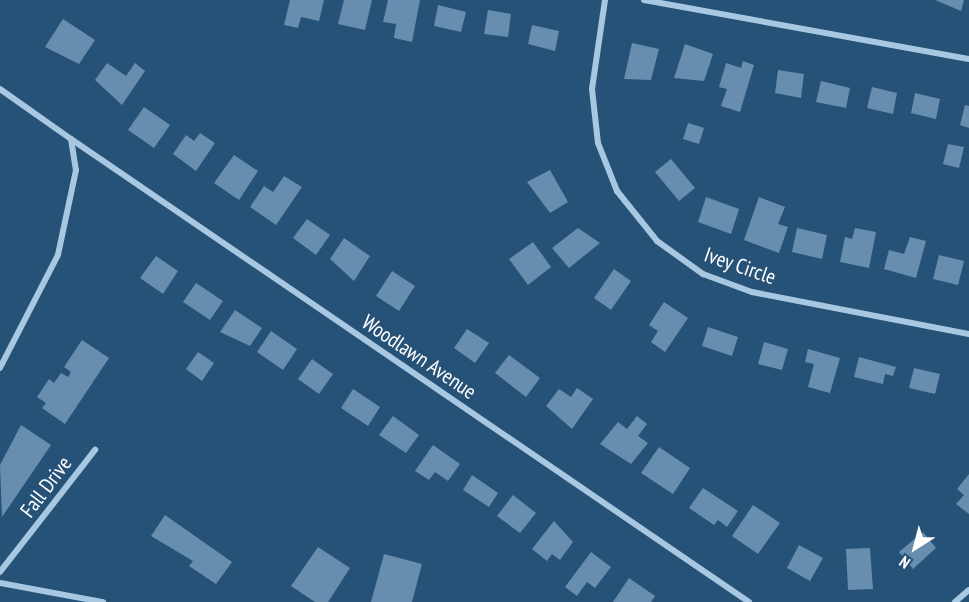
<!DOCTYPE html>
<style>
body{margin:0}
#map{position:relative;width:969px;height:602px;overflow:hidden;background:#265277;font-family:"PT Sans Narrow",sans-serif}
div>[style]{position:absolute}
.building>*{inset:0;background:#678eae}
.minor>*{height:6px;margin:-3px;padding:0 3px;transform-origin:3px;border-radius:3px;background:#a8c8e2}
span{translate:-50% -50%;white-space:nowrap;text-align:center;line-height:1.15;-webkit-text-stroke:5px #265277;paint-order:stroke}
.street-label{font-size:21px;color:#fff}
.north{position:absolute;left:885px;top:518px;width:60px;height:60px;-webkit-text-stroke:4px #265277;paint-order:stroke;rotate:216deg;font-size:16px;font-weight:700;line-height:24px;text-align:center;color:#fff}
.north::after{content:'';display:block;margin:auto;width:21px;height:27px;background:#fff;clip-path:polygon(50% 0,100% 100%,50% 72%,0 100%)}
</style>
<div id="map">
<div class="building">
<div style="clip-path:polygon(290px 0,324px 0,319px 21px,301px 17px,298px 28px,284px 25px)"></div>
<div style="clip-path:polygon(344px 0,372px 0,365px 30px,338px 24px)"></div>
<div style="clip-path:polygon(388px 0,420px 0,412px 42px,394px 38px,396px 24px,383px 22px)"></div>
<div style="clip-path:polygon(935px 0,964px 0,961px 11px)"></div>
<div style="clip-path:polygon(438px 5px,466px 12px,461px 32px,434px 26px)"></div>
<div style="clip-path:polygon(488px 10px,511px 14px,508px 37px,484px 34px)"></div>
<div style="clip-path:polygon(63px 19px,95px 40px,79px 64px,45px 47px)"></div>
<div style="clip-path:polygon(532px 25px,559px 31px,555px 51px,528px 44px)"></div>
<div style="clip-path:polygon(632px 43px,659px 49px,651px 80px,624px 79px)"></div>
<div style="clip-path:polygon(685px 44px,713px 54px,704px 81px,674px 78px)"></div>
<div style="clip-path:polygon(743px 61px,754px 65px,740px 112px,721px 106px,727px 89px,719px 87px,726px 63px,741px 68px)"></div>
<div style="clip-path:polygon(107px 63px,126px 76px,135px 63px,145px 71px,122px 105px,95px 80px)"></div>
<div style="clip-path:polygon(778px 70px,804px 74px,801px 98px,775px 93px)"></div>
<div style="clip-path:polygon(821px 81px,850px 88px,846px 108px,816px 102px)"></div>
<div style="clip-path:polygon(872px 87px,897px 93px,893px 114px,867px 108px)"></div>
<div style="clip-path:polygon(915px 93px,940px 99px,936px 119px,911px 113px)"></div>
<div style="clip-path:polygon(965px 105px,969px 106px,969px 128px,960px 125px)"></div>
<div style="clip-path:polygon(144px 107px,170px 125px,154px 148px,128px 130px)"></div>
<div style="clip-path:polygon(688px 123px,704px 128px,699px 144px,683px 139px)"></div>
<div style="clip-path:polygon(200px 133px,215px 143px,196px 171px,173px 154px,186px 135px,194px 141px)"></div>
<div style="clip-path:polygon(948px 144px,964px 147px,959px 168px,943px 164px)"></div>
<div style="clip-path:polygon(234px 155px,258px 171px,239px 200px,214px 183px)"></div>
<div style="clip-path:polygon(671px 159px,695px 188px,679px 201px,655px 172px)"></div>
<div style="clip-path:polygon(550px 170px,568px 202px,550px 213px,527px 182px)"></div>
<div style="clip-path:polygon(284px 176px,302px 187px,276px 225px,250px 207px,264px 186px,273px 192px)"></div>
<div style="clip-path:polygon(706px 197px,739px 209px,731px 234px,698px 222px)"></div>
<div style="clip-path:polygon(759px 197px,785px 207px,778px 224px,788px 227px,779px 253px,744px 240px)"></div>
<div style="clip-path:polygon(307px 219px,330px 235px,316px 255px,293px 238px)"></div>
<div style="clip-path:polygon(578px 228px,600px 243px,569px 268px,552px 248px)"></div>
<div style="clip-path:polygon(797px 228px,827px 235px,822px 259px,792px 252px)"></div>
<div style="clip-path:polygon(855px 228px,876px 232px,869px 268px,840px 262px,845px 237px,852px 239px)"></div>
<div style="clip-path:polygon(910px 237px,926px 241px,916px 278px,884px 269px,889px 250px,904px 254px)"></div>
<div style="clip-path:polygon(344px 238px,370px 256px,354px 281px,330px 259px)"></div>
<div style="clip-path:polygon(533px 242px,551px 267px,528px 285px,509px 259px)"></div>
<div style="clip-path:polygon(939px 255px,964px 261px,958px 285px,933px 279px)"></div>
<div style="clip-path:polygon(156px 256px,178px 271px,163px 294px,140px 278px)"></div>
<div style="clip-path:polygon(614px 269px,631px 281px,611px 310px,594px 298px)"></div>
<div style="clip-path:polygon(392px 271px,415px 286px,399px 311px,376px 296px)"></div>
<div style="clip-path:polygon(196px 283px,223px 301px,210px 320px,183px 302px)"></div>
<div style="clip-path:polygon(664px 302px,688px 318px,665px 352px,651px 342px,658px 331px,649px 325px)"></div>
<div style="clip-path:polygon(235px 310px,262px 328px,250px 346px,220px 332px)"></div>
<div style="clip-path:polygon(708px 327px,738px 337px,732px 356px,702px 346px)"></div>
<div style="clip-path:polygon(467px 329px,489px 343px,475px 363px,454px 348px)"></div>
<div style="clip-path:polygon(271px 331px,297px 349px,283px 370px,257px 352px)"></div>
<div style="clip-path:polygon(82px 340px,109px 358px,65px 424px,42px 408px,46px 403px,37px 397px,49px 379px,54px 383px,61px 373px,68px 377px,71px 372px,64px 367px)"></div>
<div style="clip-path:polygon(764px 342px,788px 349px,782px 370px,758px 364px)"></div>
<div style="clip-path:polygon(808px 349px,840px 358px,830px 393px,808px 387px,814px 364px,805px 362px)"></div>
<div style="clip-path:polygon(198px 352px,214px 363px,202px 381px,186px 369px)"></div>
<div style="clip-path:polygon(509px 355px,540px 378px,526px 397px,495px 373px)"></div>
<div style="clip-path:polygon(859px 357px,896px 367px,893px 376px,885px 374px,883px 384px,854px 377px)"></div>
<div style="clip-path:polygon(312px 359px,333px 374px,319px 394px,298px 379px)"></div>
<div style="clip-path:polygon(914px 368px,940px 374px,935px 394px,909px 388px)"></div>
<div style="clip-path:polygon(577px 388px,593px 399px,572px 429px,546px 406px,559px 389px,571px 397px)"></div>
<div style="clip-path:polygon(353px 389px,380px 407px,368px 426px,341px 408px)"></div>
<div style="clip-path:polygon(393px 416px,419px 435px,406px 453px,379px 435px)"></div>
<div style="clip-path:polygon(637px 416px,647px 424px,638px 436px,648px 443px,631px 464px,600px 444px,618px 422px,627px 429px)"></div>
<div style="clip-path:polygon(21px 425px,51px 445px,2px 517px,0 465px)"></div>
<div style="clip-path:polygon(433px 445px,460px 464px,448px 481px,435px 472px,429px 480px,415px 471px)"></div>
<div style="clip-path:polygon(659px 447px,690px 468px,673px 494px,641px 473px)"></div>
<div style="clip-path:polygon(969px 474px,969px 514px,956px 504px,964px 495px,957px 489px)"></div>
<div style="clip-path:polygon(472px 475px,498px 493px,489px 507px,463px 490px)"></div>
<div style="clip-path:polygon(703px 488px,738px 511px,727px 527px,718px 520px,714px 525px,689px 508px)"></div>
<div style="clip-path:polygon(513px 495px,536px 513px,520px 533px,497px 516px)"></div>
<div style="clip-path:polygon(753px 505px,780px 523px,758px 554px,732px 536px)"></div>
<div style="clip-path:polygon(165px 515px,232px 562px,216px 584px,189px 566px,193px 561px,151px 536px)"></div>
<div style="clip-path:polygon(554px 521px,573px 542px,560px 560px,552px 554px,547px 561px,532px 549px)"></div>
<div style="clip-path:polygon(923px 532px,936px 548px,913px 569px,899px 552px)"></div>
<div style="clip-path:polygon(799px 545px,823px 558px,810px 581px,787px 568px)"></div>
<div style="clip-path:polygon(318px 547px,350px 568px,328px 602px,315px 602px,291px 586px)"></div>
<div style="clip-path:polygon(870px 548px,873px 589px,848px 590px,846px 549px)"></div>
<div style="clip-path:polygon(591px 552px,611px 567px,595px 588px,587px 582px,577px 596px,565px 587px)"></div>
<div style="clip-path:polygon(384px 554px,422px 564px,412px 602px,371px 602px)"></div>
<div style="clip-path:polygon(629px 578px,655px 596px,651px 602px,613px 602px)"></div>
</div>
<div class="minor">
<div style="left:605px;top:0;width:90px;rotate:98.3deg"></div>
<div style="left:592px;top:89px;width:54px;rotate:83.7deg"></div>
<div style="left:598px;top:143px;width:52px;rotate:68.4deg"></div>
<div style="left:617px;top:191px;width:64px;rotate:51.3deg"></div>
<div style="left:657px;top:241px;width:57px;rotate:35.7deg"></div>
<div style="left:703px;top:274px;width:52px;rotate:20.2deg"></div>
<div style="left:752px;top:292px;width:221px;rotate:11deg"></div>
<div style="left:644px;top:0;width:330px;rotate:10.3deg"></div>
<div style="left:0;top:89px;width:87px;rotate:35.2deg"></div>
<div style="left:71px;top:139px;width:31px;rotate:81deg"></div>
<div style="left:76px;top:170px;width:87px;rotate:102deg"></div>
<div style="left:58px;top:255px;width:127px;rotate:117.2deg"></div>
<div style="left:71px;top:139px;width:821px;rotate:34.33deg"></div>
<div style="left:0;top:572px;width:155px;rotate:-52.1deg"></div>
<div style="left:0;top:583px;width:105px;rotate:10.5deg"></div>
<div style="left:955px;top:602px;width:18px;rotate:-41deg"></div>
</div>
<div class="street-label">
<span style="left:740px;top:266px;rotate:19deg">Ivey Circle</span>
<span style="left:419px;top:357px;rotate:34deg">Woodlawn Avenue</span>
<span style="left:46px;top:487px;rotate:-53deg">Fall Drive</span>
</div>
<div class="north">N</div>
</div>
